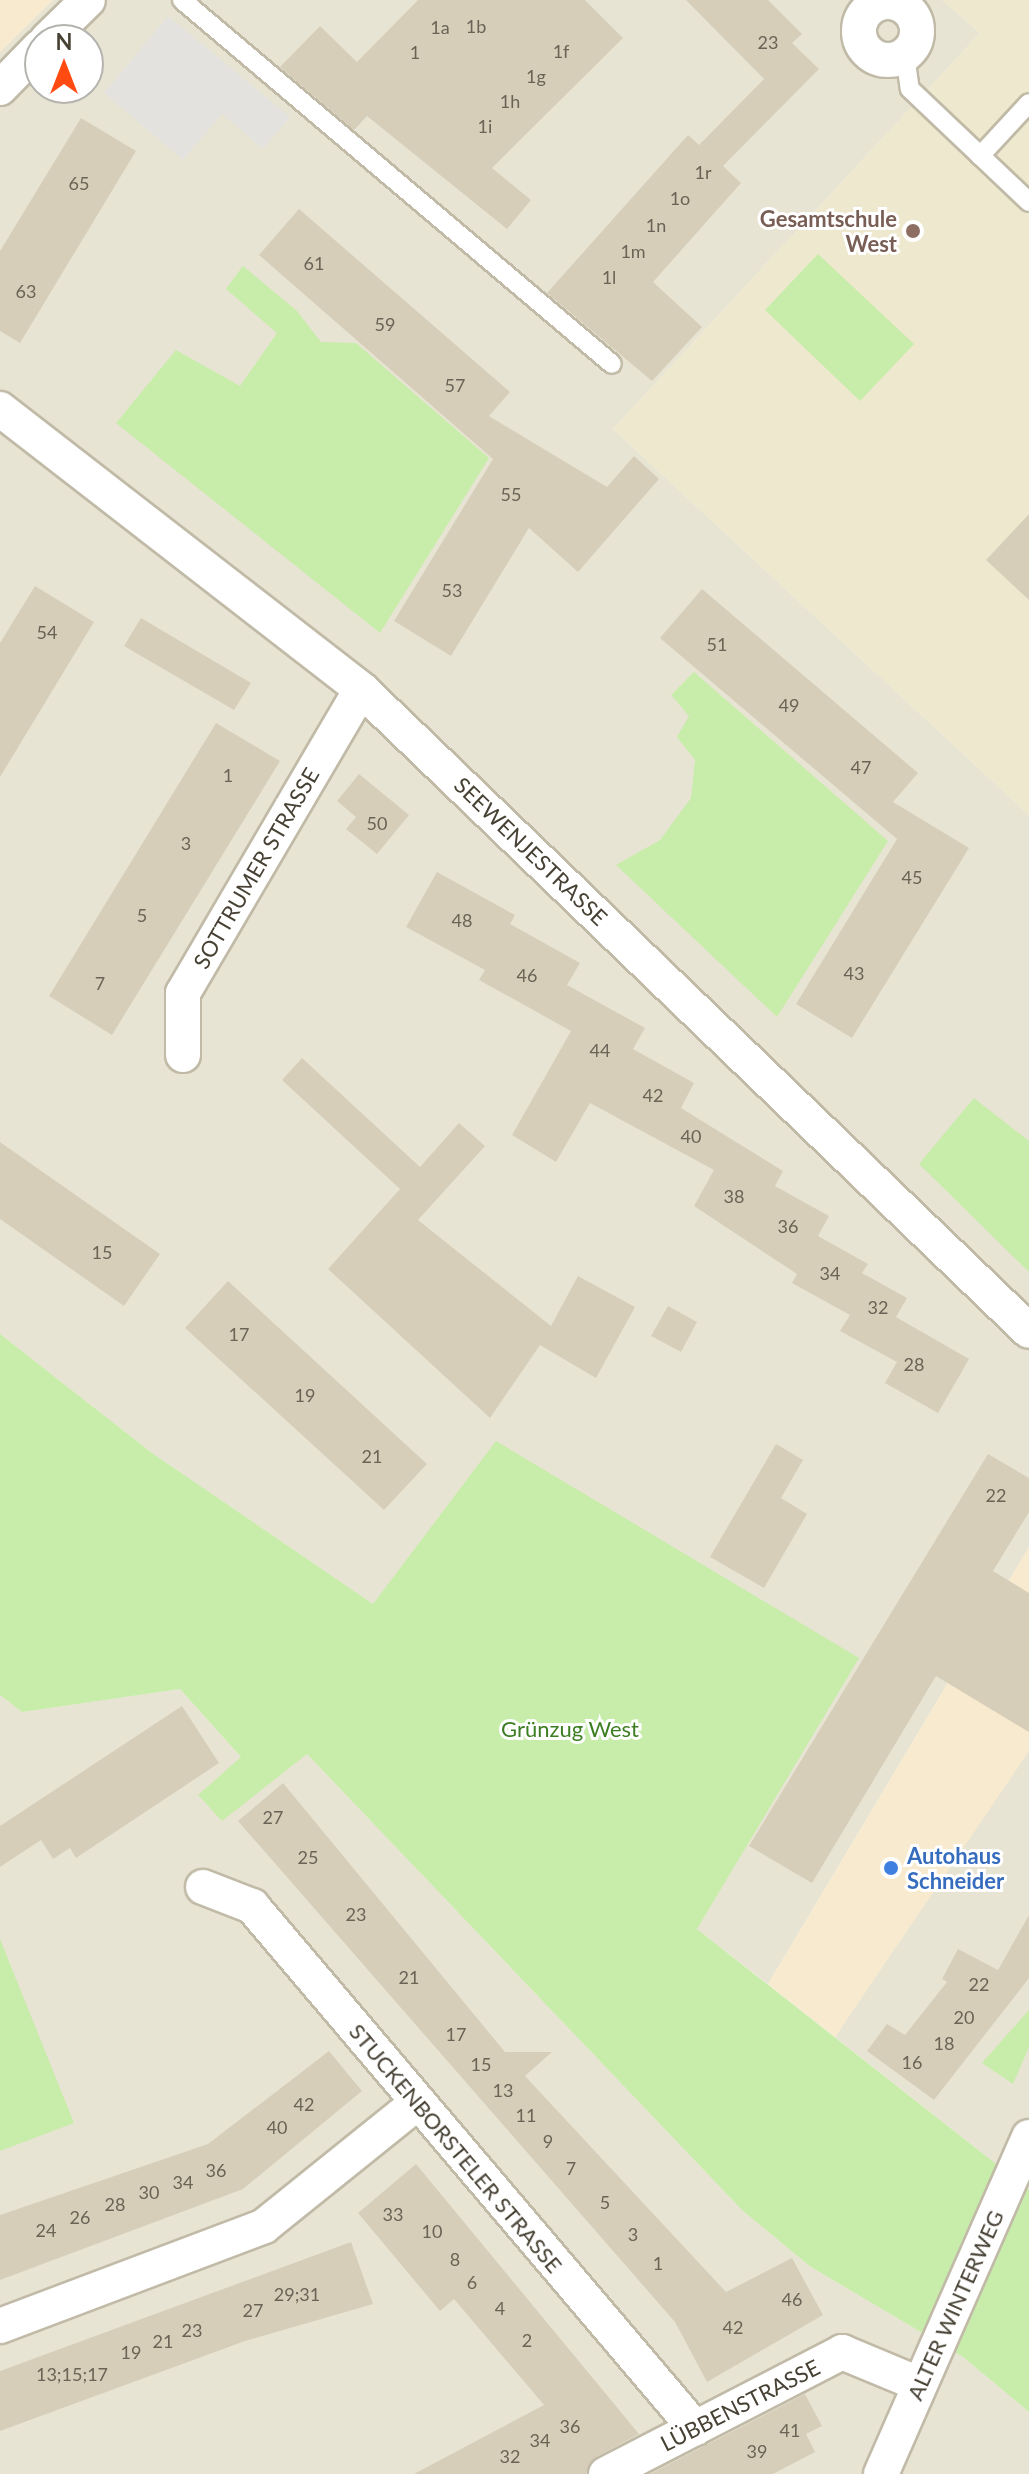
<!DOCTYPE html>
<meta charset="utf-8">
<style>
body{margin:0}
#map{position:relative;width:1029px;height:2474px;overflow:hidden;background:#f4f1e5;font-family:Lato,sans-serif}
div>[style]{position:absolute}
.residential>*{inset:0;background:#e8e4d3}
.commercial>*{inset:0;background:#f8eace}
.education>*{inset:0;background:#eee8ce}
.green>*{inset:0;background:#c8ecaa}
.parking>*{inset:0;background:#e4e2de}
.building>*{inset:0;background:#d7ceba}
.roads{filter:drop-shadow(2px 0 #c0baa7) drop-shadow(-2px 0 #c0baa7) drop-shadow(0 2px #c0baa7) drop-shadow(0 -2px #c0baa7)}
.lane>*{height:18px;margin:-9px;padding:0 9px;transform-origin:9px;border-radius:9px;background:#fff}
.street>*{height:34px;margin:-17px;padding:0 17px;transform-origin:17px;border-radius:17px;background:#fff}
.street>.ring{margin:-17px;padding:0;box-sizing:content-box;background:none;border:34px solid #fff;border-radius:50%}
.dots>*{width:22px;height:22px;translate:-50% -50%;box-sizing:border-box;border:4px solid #fff;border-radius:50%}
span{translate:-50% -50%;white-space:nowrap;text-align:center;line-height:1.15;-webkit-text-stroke:6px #fff;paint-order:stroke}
.number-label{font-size:18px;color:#6b6456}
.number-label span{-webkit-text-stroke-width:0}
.education-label{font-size:22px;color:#785e54;font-weight:700}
.right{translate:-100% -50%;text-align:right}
.street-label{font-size:22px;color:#474134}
.park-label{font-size:22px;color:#3d7e22}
.shop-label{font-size:22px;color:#366cbe;font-weight:700}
.left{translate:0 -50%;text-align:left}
.north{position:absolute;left:24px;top:24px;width:80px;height:80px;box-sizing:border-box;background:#fff;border:2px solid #b5b3ae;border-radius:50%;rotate:0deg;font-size:22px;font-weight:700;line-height:32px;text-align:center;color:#474134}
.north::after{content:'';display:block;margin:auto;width:28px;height:36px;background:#ff4b11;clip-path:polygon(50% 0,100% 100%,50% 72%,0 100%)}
</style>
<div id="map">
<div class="residential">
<div style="clip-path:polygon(evenodd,53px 0,942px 0,980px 33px,613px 429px,1029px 815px,1029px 1547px,768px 1984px,697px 1929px,858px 1658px,373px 1604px,152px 1453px,0 1334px,0 52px,53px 0,40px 40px,88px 40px,88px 88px,40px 88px,40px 40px)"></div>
<div style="clip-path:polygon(180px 1689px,241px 1757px,307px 1754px,743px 2211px,811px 2267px,963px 2357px,1029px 2412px,1029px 2474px,0 2474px,0 1695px,22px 1712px)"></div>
<div style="clip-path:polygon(1025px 1749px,1029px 1751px,1029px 2190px,835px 2037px)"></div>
</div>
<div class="commercial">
<div style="clip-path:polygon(0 0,53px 0,0 52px)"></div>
<div style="clip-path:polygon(1029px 1547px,1029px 1751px,835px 2037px,768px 1984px)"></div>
</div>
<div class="education">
<div style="clip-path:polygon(942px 0,1029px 0,1029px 815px,613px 429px,980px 33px)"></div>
</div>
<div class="green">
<div style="clip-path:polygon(818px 254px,914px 344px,860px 401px,765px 310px)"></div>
<div style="clip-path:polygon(243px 266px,297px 311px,321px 342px,356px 343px,489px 458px,380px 633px,116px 423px,176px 350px,240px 386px,277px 333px,226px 289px)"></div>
<div style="clip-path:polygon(694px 672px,888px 841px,777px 1017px,616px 865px,660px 840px,691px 798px,695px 760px,677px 737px,689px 716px,671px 695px)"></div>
<div style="clip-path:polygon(974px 1098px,1029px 1141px,1029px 1272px,919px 1164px)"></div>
<div style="clip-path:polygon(0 1334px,152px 1453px,373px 1604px,496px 1441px,859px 1658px,697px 1929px,1029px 2190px,1029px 2412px,963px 2357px,811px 2267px,743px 2211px,307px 1754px,222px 1821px,198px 1795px,241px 1757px,180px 1689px,22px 1712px,0 1695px)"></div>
<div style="clip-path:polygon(0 1939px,74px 2123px,0 2151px)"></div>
<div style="clip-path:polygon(1029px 2010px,1029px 2047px,1013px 2084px,982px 2063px)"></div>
</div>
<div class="parking">
<div style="clip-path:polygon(168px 16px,290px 117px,263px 149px,222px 114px,183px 160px,104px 93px)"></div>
</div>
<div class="building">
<div style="clip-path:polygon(418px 0,585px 0,623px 38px,492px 168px,531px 200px,507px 229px,367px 116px,354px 130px,280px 67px,320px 26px,357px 62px)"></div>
<div style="clip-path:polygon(686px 0,768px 0,802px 34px,792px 43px,819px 69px,723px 166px,741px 183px,653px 282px,702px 327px,652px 381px,547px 293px,688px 135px,699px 145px,764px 79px)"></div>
<div style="clip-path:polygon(81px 118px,136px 151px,20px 343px,0 331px,0 251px)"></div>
<div style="clip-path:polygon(299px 209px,510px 392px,489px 416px,607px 487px,634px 456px,659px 479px,578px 572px,529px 528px,451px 656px,394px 621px,493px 459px,259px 255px)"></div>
<div style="clip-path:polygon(1029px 514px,1029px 600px,986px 560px)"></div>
<div style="clip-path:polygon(35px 586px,94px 622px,0 777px,0 643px)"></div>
<div style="clip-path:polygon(702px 589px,918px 773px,893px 802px,969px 848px,852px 1038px,796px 1004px,897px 839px,660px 638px)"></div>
<div style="clip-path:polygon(141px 618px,251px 683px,234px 710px,124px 646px)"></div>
<div style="clip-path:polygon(216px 723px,280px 761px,112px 1035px,49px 996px)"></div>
<div style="clip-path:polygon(359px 774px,409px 815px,377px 854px,346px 829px,356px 817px,337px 801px)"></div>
<div style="clip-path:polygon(437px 872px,515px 915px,510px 924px,580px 963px,567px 985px,645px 1028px,633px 1049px,694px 1083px,681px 1108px,783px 1171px,775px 1186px,829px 1216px,818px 1236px,868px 1264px,862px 1273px,907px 1298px,896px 1317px,969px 1359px,938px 1413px,885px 1383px,897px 1362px,840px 1331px,850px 1315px,792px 1283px,797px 1274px,694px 1206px,714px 1170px,590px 1103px,556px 1162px,512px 1135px,571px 1031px,479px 980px,485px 970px,406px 927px)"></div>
<div style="clip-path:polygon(302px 1058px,420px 1167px,459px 1123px,485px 1146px,418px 1220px,551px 1326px,578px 1276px,635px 1307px,596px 1378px,540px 1345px,490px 1418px,328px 1269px,400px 1189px,282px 1080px)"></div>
<div style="clip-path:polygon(0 1142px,160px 1254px,124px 1306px,0 1219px)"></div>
<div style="clip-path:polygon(228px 1281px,427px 1464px,384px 1510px,185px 1328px)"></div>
<div style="clip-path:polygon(668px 1306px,697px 1322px,681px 1352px,651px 1336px)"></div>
<div style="clip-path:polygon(776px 1444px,803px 1460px,781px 1498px,807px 1514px,764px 1588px,710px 1557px)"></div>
<div style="clip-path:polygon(988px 1454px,1029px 1478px,1029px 1512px,993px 1571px,1029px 1593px,1029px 1732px,936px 1676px,812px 1883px,749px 1846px)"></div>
<div style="clip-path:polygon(182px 1706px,219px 1763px,76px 1858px,70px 1848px,53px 1859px,41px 1840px,0 1867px,0 1826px)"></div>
<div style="clip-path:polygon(283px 1783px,505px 2052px,552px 2052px,525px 2076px,726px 2292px,792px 2258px,823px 2315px,707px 2382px,675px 2322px,238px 1821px)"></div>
<div style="clip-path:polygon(1029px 1915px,1029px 1978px,934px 2100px,867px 2051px,887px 2024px,905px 2035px,947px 1982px,942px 1979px,958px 1949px,998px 1970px)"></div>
<div style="clip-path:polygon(329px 2051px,362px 2091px,243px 2189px,0 2280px,0 2215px,208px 2144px)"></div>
<div style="clip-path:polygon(416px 2164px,639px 2434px,596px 2457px,586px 2474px,414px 2474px,544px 2405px,454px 2299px,440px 2311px,358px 2213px)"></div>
<div style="clip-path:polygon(351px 2242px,373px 2304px,245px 2341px,0 2431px,0 2371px)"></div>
<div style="clip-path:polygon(805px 2394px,822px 2426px,806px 2434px,815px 2452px,773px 2474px,650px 2474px)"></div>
</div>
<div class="roads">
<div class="lane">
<div style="left:182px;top:0;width:563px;rotate:40.25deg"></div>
<div style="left:905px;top:55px;width:34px;rotate:82deg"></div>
<div style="left:910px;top:89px;width:164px;rotate:43.5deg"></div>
<div style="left:980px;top:156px;width:72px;rotate:-47.2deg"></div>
</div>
<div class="street">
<div class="ring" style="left:859px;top:2px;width:24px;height:24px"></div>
<div style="left:47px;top:40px;width:57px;rotate:-44.3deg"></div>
<div style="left:0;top:88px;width:57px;rotate:-45.7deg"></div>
<div style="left:0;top:409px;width:457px;rotate:37.8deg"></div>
<div style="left:361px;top:689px;width:926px;rotate:43.86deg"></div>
<div style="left:183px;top:1055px;width:62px;rotate:-90deg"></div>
<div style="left:183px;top:993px;width:352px;rotate:-59.6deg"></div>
<div style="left:203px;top:1887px;width:53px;rotate:21.2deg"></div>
<div style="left:252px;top:1906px;width:685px;rotate:49.68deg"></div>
<div style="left:0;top:2326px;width:282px;rotate:-20.7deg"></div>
<div style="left:264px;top:2226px;width:196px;rotate:-38.8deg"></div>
<div style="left:606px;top:2474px;width:266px;rotate:-27.3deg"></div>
<div style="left:842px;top:2352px;width:83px;rotate:22.6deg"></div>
<div style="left:881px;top:2474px;width:368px;rotate:-66.3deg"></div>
</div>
</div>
<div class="dots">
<div style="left:913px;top:231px;background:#8d6e63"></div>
<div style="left:891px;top:1868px;background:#3f7fe0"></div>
</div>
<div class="number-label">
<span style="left:476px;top:26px">1b</span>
<span style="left:440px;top:27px">1a</span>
<span style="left:768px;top:42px">23</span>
<span style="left:561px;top:51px">1f</span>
<span style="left:415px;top:52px">1</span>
<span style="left:536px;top:76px">1g</span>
<span style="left:510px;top:101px">1h</span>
<span style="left:485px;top:126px">1i</span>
<span style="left:703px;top:172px">1r</span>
<span style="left:79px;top:183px">65</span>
<span style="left:680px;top:198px">1o</span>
<span style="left:656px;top:225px">1n</span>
<span style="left:633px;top:251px">1m</span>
<span style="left:314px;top:263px">61</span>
<span style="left:609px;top:277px">1l</span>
<span style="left:26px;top:291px">63</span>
<span style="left:385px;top:324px">59</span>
<span style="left:455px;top:385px">57</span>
<span style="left:511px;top:494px">55</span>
<span style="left:452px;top:590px">53</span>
<span style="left:47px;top:632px">54</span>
<span style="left:717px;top:644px">51</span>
<span style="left:789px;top:705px">49</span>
<span style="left:861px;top:767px">47</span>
<span style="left:228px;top:775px">1</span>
<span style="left:377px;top:823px">50</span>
<span style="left:186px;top:843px">3</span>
<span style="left:912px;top:877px">45</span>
<span style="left:142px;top:915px">5</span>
<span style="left:462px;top:920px">48</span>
<span style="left:854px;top:973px">43</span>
<span style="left:527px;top:975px">46</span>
<span style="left:100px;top:983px">7</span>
<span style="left:600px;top:1050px">44</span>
<span style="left:653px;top:1095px">42</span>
<span style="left:691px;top:1136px">40</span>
<span style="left:734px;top:1196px">38</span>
<span style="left:788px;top:1226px">36</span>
<span style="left:102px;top:1252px">15</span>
<span style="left:830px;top:1273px">34</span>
<span style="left:878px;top:1307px">32</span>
<span style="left:239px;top:1334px">17</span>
<span style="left:914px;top:1364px">28</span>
<span style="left:305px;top:1395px">19</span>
<span style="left:372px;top:1456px">21</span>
<span style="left:996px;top:1495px">22</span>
<span style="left:273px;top:1817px">27</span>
<span style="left:308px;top:1857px">25</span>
<span style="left:356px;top:1914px">23</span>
<span style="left:409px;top:1977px">21</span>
<span style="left:979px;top:1984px">22</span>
<span style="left:964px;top:2017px">20</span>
<span style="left:456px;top:2034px">17</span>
<span style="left:944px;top:2043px">18</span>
<span style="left:912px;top:2062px">16</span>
<span style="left:481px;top:2064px">15</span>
<span style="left:503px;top:2090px">13</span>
<span style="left:304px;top:2104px">42</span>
<span style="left:526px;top:2115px">11</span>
<span style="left:277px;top:2127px">40</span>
<span style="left:548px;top:2141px">9</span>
<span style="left:571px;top:2168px">7</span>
<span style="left:216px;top:2170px">36</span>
<span style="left:183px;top:2182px">34</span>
<span style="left:149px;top:2192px">30</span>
<span style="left:605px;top:2202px">5</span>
<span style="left:115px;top:2204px">28</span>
<span style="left:393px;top:2214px">33</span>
<span style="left:80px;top:2217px">26</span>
<span style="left:46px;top:2230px">24</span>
<span style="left:432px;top:2231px">10</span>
<span style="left:633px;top:2234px">3</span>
<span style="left:455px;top:2259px">8</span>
<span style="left:658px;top:2263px">1</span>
<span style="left:472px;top:2282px">6</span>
<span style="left:297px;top:2294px">29;31</span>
<span style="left:792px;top:2299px">46</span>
<span style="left:500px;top:2308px">4</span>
<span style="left:253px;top:2310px">27</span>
<span style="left:733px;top:2327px">42</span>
<span style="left:192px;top:2330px">23</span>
<span style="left:527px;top:2340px">2</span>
<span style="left:163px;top:2341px">21</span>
<span style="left:131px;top:2352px">19</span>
<span style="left:72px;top:2374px">13;15;17</span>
<span style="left:570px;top:2426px">36</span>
<span style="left:790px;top:2430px">41</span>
<span style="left:540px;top:2440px">34</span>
<span style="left:757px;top:2451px">39</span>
<span style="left:510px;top:2456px">32</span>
</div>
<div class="education-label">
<span class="right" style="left:897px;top:231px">Gesamtschule<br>West</span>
</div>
<div class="street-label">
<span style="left:531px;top:851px;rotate:44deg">SEEWENJESTRASSE</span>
<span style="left:256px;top:868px;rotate:-60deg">SOTTRUMER STRASSE</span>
<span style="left:456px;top:2148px;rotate:50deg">STUCKENBORSTELER STRASSE</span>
<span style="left:955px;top:2305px;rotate:-66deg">ALTER WINTERWEG</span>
<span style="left:740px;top:2405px;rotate:-27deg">LÜBBENSTRASSE</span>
</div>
<div class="park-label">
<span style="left:570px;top:1729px">Grünzug West</span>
</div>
<div class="shop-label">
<span class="left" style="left:907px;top:1868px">Autohaus<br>Schneider</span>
</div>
<div class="north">N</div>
</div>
